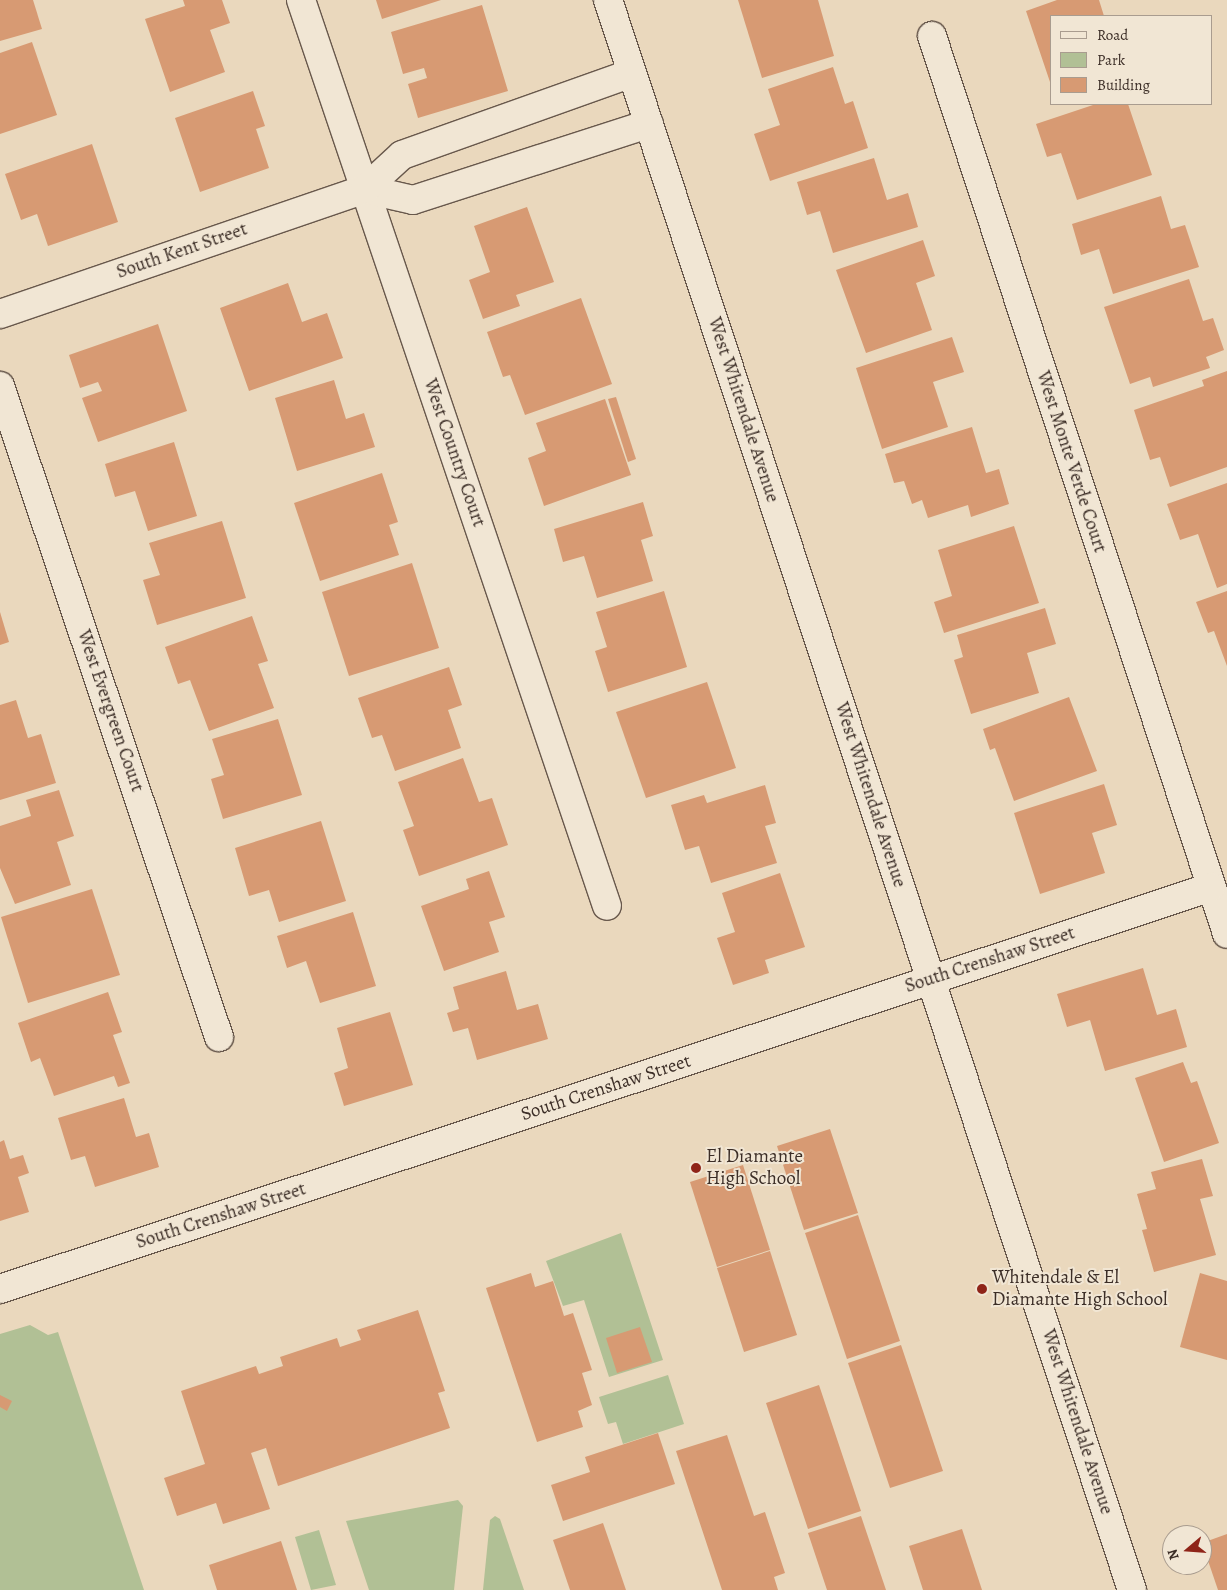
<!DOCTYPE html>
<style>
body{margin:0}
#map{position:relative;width:1227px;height:1590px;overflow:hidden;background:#ead8bd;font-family:Alegreya,serif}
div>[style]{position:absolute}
.green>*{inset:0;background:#b1c095}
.building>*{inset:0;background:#d79a73}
.roads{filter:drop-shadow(1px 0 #68584c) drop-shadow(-1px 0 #68584c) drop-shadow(0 1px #68584c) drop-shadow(0 -1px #68584c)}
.minor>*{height:28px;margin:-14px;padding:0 14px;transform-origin:14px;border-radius:14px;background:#f1e6d4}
.tertiary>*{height:28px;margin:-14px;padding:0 14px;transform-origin:14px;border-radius:14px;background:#f1e6d4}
.dots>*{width:14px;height:14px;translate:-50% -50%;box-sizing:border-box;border:2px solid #f1e6d4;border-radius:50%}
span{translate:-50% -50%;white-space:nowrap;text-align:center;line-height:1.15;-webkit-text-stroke:4px #f1e6d4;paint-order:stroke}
.street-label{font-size:19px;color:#3c2e27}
.poi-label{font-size:19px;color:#3c2e27}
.left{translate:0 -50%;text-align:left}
.legend{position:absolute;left:1050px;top:15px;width:162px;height:90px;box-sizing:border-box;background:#f1e6d4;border:1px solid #a99c8f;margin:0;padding:6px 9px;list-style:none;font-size:15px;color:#3c2e27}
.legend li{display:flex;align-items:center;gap:10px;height:25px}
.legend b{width:25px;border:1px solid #a99c8f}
.north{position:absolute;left:1162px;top:1525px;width:50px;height:50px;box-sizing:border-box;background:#f1e6d4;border:1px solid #a99c8f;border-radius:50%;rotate:252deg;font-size:14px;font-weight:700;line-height:20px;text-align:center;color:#3c2e27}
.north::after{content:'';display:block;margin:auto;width:18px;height:22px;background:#8f2418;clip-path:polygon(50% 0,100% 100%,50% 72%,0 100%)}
</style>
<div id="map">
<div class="green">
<div style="clip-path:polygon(621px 1233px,663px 1360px,609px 1377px,584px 1300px,563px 1306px,546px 1261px)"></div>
<div style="clip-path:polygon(30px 1325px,48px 1335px,58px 1332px,144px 1590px,0 1590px,0 1334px)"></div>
<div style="clip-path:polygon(668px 1375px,684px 1424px,623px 1444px,616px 1422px,608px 1424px,599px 1397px)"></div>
<div style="clip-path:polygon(458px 1500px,463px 1506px,454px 1590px,369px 1590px,346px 1521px)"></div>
<div style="clip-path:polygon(495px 1516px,500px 1519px,524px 1590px,483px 1590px,490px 1520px)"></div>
<div style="clip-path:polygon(319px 1530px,336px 1585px,311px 1590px,295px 1537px)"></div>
</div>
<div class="building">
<div style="clip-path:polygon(0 0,33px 0,42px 29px,0 41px)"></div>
<div style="clip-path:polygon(183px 0,222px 0,230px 23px,210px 30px,225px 72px,170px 92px,145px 19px,185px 6px)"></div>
<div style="clip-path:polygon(376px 0,441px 0,382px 19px)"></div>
<div style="clip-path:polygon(738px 0,818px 0,834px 56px,762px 78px)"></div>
<div style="clip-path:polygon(1057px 0,1099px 0,1104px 16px,1051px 16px,1050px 82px,1026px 11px)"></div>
<div style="clip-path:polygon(482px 5px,508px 91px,418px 118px,408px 84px,427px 78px,424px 68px,403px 74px,391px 32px)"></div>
<div style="clip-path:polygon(32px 42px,57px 115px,0 134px,0 53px)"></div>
<div style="clip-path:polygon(833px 67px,845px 104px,853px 101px,868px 148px,770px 181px,754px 134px,780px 125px,768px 89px)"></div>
<div style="clip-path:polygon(253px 91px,265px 126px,256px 129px,269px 168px,200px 192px,175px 118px)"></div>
<div style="clip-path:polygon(1096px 104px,1128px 104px,1152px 175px,1077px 200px,1061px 153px,1047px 157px,1036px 124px)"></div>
<div style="clip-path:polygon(92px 144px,118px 222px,48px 246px,37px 214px,21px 220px,5px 174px)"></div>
<div style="clip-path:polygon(874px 158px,887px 200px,908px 193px,918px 227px,833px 253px,820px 211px,807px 215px,797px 182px)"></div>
<div style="clip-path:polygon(1161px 196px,1171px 229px,1185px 225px,1199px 267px,1113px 294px,1099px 249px,1081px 255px,1072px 224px)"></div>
<div style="clip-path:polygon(527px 207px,554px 282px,516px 295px,520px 306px,483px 319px,469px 280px,490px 272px,474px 226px)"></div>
<div style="clip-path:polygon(923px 240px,935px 276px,916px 283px,932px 330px,866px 353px,836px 270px)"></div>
<div style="clip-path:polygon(1189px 279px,1203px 321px,1213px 318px,1224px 350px,1206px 357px,1210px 368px,1153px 387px,1150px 377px,1130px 384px,1104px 307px)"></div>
<div style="clip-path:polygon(288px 283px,302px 322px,327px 313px,343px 358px,249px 391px,220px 308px)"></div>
<div style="clip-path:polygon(581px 298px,612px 384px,525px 415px,510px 375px,503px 377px,487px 332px)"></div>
<div style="clip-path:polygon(158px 324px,187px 411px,98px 442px,82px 398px,102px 391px,98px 382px,80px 388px,69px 355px)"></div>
<div style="clip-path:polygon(952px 337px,964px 372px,933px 382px,948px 427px,882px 449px,856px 368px)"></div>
<div style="clip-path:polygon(1227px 371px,1227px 467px,1170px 487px,1160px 457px,1150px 460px,1134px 410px,1204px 386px,1202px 380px)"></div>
<div style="clip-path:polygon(334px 380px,346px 419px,364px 413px,375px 447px,297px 471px,275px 398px)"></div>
<div style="clip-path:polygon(616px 397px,636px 459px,628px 462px,608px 399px)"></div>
<div style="clip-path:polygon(605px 399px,631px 475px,544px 506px,528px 458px,546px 451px,536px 423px)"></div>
<div style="clip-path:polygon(972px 427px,986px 473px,999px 469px,1009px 504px,971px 517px,968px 505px,928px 518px,922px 500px,912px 504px,904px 481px,894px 483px,885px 454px)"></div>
<div style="clip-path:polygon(174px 442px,197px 516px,148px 531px,135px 491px,115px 497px,105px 464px)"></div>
<div style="clip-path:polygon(382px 473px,398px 522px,389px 525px,399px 555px,320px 581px,294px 503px)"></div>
<div style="clip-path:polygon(1227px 483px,1227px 584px,1217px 588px,1198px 534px,1180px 540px,1167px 504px)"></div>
<div style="clip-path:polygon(643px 502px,653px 536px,641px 540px,653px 581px,597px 598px,584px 556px,563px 562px,554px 529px)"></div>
<div style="clip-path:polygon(222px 521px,246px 598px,157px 625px,143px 580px,160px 575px,149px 543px)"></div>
<div style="clip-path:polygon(1014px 526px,1039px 603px,944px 633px,934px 602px,952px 596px,938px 550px)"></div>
<div style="clip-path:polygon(412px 563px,439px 648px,349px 676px,322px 592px)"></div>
<div style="clip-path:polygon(664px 591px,687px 667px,608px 692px,595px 651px,607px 647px,596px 612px)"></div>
<div style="clip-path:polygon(1227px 591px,1227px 666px,1214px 631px,1208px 633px,1196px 602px)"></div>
<div style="clip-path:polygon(1045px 608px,1056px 644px,1027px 653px,1039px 693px,971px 714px,954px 660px,963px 657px,957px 635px)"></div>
<div style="clip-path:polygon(0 612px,9px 642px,0 645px)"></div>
<div style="clip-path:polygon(252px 616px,268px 661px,258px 664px,274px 708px,209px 731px,190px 680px,178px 684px,165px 647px)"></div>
<div style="clip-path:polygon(449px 667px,462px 705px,448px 710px,461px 748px,395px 771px,382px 735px,372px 738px,358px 698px)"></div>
<div style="clip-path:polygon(707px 682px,736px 768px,646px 798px,616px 712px)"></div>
<div style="clip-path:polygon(1069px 697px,1097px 771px,1014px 801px,995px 748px,990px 750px,983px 729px)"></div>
<div style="clip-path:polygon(16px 700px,28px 738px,41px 734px,56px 783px,0 800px,0 705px)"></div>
<div style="clip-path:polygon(278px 719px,302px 795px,223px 819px,211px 779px,224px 775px,212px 739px)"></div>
<div style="clip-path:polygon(463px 758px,479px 802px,492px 798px,508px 845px,419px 876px,403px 830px,414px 826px,398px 782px)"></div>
<div style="clip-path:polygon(1104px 784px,1117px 825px,1092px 833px,1105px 873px,1040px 894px,1014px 813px)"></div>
<div style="clip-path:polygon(765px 785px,776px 823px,765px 826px,777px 863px,711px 883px,699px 846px,685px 850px,671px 805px,704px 795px,707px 803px)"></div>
<div style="clip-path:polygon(59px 790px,74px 836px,57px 842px,71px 885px,15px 904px,0 868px,0 826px,31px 816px,26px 800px)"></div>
<div style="clip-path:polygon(321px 821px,346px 901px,279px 922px,269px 890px,249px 896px,235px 848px)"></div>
<div style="clip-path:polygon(489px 871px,505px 917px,489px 922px,499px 952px,444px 971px,421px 906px,469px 889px,466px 879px)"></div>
<div style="clip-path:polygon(780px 873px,805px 947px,765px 960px,769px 973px,733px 985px,717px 938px,735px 932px,722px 893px)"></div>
<div style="clip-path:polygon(92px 889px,120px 975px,28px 1003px,1px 917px)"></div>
<div style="clip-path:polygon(353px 912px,376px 986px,320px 1003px,306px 961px,287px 968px,277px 936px)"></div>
<div style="clip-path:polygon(1143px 968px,1157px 1015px,1176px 1009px,1187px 1047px,1105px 1071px,1090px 1020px,1067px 1027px,1057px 994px)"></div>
<div style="clip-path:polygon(506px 971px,517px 1010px,538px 1004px,548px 1039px,477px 1060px,468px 1028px,453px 1032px,447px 1013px,459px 1009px,453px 987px)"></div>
<div style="clip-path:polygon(108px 992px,122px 1032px,113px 1035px,130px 1083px,118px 1087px,114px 1076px,54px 1096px,40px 1058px,31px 1062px,18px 1023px)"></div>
<div style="clip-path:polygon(390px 1012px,413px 1085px,344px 1106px,334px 1073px,348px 1068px,337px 1028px)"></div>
<div style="clip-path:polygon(1183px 1062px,1191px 1083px,1197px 1081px,1219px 1143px,1164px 1162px,1135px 1078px)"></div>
<div style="clip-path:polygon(124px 1098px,136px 1137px,149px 1133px,159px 1167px,95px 1187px,85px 1156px,71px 1160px,58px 1118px)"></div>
<div style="clip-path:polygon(830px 1129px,858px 1213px,804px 1230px,777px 1146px)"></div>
<div style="clip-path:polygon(4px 1140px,10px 1159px,23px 1155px,29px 1173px,18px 1177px,29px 1212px,0 1221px,0 1142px)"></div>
<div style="clip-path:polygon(1202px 1159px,1213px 1196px,1200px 1199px,1216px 1255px,1154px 1272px,1142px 1230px,1147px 1229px,1137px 1194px,1156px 1189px,1151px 1172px)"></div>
<div style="clip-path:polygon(743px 1165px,770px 1250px,717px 1267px,690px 1182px)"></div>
<div style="clip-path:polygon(858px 1215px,900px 1341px,847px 1359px,805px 1233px)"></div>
<div style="clip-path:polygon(770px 1251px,797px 1335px,744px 1352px,717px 1268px)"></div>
<div style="clip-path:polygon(531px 1273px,535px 1287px,553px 1281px,564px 1316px,573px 1313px,592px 1370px,582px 1373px,592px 1405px,578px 1411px,583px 1427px,537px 1442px,486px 1288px)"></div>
<div style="clip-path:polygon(1200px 1273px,1227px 1281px,1227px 1360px,1180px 1347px)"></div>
<div style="clip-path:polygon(418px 1310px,445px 1391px,438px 1393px,450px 1428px,278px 1486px,266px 1448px,251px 1453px,270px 1509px,223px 1524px,216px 1503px,177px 1516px,164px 1478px,205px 1464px,181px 1391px,256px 1366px,259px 1374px,283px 1366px,280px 1357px,337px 1338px,340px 1347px,361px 1340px,357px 1330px)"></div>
<div style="clip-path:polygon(640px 1327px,652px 1362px,617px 1373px,606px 1338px)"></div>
<div style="clip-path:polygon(901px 1345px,943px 1471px,890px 1488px,848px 1363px)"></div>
<div style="clip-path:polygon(819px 1385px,861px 1511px,808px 1529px,766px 1403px)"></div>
<div style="clip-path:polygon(0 1395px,12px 1401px,7px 1411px,0 1407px)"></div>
<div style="clip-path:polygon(658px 1433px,675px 1484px,563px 1521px,551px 1485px,590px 1472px,585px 1457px)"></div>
<div style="clip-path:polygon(727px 1435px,754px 1516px,765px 1512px,785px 1573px,774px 1577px,778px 1590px,722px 1590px,676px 1451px)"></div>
<div style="clip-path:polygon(861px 1516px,886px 1590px,827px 1590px,808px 1533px)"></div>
<div style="clip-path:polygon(603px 1523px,626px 1590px,570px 1590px,553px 1540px)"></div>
<div style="clip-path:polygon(962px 1529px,982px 1590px,923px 1590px,909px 1546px)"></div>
<div style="clip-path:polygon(1227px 1534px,1227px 1590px,1218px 1590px,1202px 1543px)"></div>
<div style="clip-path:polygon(281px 1541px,297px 1590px,217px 1590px,209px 1565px)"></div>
</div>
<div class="roads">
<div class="minor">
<div style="left:301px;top:0;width:956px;rotate:71.34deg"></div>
<div style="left:932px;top:36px;width:945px;rotate:71.81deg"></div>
<div style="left:365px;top:189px;width:49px;rotate:12.9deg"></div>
<div style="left:413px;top:200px;width:248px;rotate:-17.9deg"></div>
<div style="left:0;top:314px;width:386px;rotate:-18.9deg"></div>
<div style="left:365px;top:189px;width:50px;rotate:-42.6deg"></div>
<div style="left:402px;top:155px;width:244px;rotate:-19.6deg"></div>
<div style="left:0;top:386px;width:687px;rotate:71.41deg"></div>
<div style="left:0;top:1289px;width:1276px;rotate:-18.36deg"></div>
</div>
<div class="tertiary">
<div style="left:608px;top:0;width:1674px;rotate:71.76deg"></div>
</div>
</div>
<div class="dots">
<div style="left:696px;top:1168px;background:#8f2418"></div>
<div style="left:982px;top:1289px;background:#8f2418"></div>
</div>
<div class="street-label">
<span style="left:182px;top:251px;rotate:-19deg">South Kent Street</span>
<span style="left:743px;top:410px;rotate:72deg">West Whitendale Avenue</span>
<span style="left:454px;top:453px;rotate:71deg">West Country Court</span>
<span style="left:1071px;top:462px;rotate:72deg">West Monte Verde Court</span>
<span style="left:110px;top:711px;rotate:71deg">West Evergreen Court</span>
<span style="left:870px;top:795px;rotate:72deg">West Whitendale Avenue</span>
<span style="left:990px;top:960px;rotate:-18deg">South Crenshaw Street</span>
<span style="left:606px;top:1088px;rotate:-18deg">South Crenshaw Street</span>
<span style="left:221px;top:1216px;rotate:-18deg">South Crenshaw Street</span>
<span style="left:1077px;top:1422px;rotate:72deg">West Whitendale Avenue</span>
</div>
<div class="poi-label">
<span class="left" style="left:706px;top:1168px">El Diamante<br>High School</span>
<span class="left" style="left:992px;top:1289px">Whitendale &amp; El<br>Diamante High School</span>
</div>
<ul class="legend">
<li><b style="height:6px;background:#f1e6d4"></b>Road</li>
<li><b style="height:14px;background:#b1c095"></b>Park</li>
<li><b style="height:14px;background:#d79a73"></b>Building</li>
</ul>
<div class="north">N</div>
</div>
